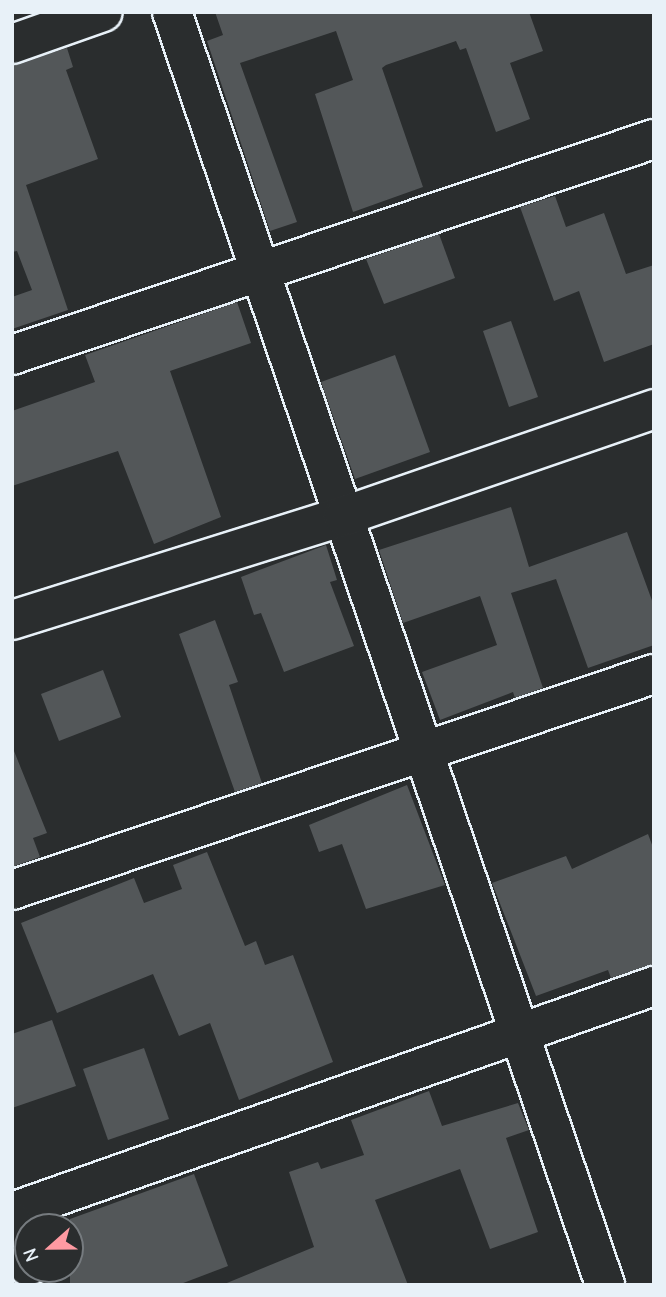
<!DOCTYPE html>
<style>
body{margin:0}
#map{position:relative;width:666px;height:1297px;overflow:hidden;background:#2a2d2e;font-family:"Comic Neue",sans-serif}
div>[style]{position:absolute}
.building>*{inset:0;background:#535759}
.roads{filter:drop-shadow(2px 0 #e8f1f8) drop-shadow(-2px 0 #e8f1f8) drop-shadow(0 2px #e8f1f8) drop-shadow(0 -2px #e8f1f8)}
.minor>*{height:38px;margin:-19px;padding:0 19px;transform-origin:19px;border-radius:19px;background:#2a2d2e}
span{translate:-50% -50%;white-space:nowrap;text-align:center;line-height:1.15;-webkit-text-stroke:7px #2a2d2e;paint-order:stroke}
.frame{position:absolute;inset:0;border:14px solid #e8f1f8;pointer-events:none}
.north{position:absolute;left:14px;top:1213px;width:70px;height:70px;box-sizing:border-box;background:#2a2d2e;border:2px solid #767b7f;border-radius:50%;rotate:249deg;font-size:19px;font-weight:700;line-height:28px;text-align:center;color:#e8f1f8}
.north::after{content:'';display:block;margin:auto;width:24px;height:32px;background:#ff9aa2;clip-path:polygon(50% 0,100% 100%,50% 72%,0 100%)}
</style>
<div id="map">
<div class="building">
<div style="clip-path:polygon(215px 12px,529px 12px,543px 51px,510px 63px,530px 119px,496px 132px,466px 48px,460px 50px,456px 41px,386px 65px,382px 68px,423px 187px,353px 212px,315px 94px,353px 80px,336px 31px,240px 63px,297px 222px,270px 231px,207px 41px,223px 35px)"></div>
<div style="clip-path:polygon(67px 48px,73px 67px,66px 70px,98px 159px,26px 185px,68px 310px,12px 329px,12px 297px,32px 290px,17px 251px,12px 252px,12px 65px)"></div>
<div style="clip-path:polygon(555px 196px,566px 227px,604px 213px,626px 274px,654px 265px,654px 344px,604px 362px,579px 291px,554px 301px,520px 207px)"></div>
<div style="clip-path:polygon(439px 234px,455px 278px,384px 304px,366px 259px)"></div>
<div style="clip-path:polygon(237px 302px,251px 343px,170px 371px,221px 517px,154px 544px,118px 451px,12px 486px,12px 411px,95px 382px,85px 355px)"></div>
<div style="clip-path:polygon(511px 321px,538px 397px,509px 407px,483px 331px)"></div>
<div style="clip-path:polygon(395px 355px,430px 452px,355px 479px,321px 382px)"></div>
<div style="clip-path:polygon(511px 507px,529px 567px,627px 532px,654px 606px,654px 645px,588px 668px,556px 579px,511px 593px,543px 688px,515px 698px,513px 692px,440px 720px,422px 672px,497px 645px,480px 596px,403px 623px,379px 550px)"></div>
<div style="clip-path:polygon(326px 545px,337px 580px,330px 582px,354px 646px,284px 672px,261px 613px,254px 615px,241px 577px)"></div>
<div style="clip-path:polygon(215px 620px,238px 682px,229px 685px,262px 783px,235px 792px,179px 634px)"></div>
<div style="clip-path:polygon(103px 670px,121px 717px,59px 741px,41px 694px)"></div>
<div style="clip-path:polygon(12px 746px,47px 833px,33px 838px,40px 857px,12px 867px)"></div>
<div style="clip-path:polygon(407px 785px,445px 885px,366px 909px,342px 844px,319px 852px,309px 825px)"></div>
<div style="clip-path:polygon(648px 834px,654px 850px,654px 965px,611px 978px,608px 970px,536px 996px,492px 883px,566px 856px,572px 869px)"></div>
<div style="clip-path:polygon(207px 852px,245px 946px,256px 941px,265px 965px,293px 955px,333px 1062px,239px 1100px,210px 1023px,179px 1036px,153px 974px,57px 1013px,21px 923px,134px 878px,144px 903px,182px 889px,173px 865px)"></div>
<div style="clip-path:polygon(52px 1020px,76px 1086px,12px 1108px,12px 1034px)"></div>
<div style="clip-path:polygon(144px 1048px,169px 1119px,108px 1140px,83px 1069px)"></div>
<div style="clip-path:polygon(429px 1091px,442px 1126px,518px 1103px,529px 1130px,506px 1138px,538px 1232px,490px 1249px,460px 1169px,375px 1200px,408px 1285px,222px 1285px,314px 1247px,289px 1172px,318px 1162px,321px 1169px,364px 1155px,351px 1120px)"></div>
<div style="clip-path:polygon(194px 1174px,228px 1266px,178px 1285px,70px 1285px,70px 1219px)"></div>
</div>
<div class="roads">
<div class="minor">
<div style="left:172px;top:12px;width:1345px;rotate:71.21deg"></div>
<div style="left:12px;top:44px;width:96px;rotate:-19.4deg"></div>
<div style="left:12px;top:355px;width:677px;rotate:-18.6deg"></div>
<div style="left:12px;top:620px;width:348px;rotate:-17.4deg"></div>
<div style="left:344px;top:516px;width:328px;rotate:-19deg"></div>
<div style="left:12px;top:890px;width:677px;rotate:-18.6deg"></div>
<div style="left:12px;top:1212px;width:681px;rotate:-19.39deg"></div>
<div style="left:12px;top:1222px;width:47px;rotate:70deg"></div>
</div>
</div>
<div class="frame"></div>
<div class="north">N</div>
</div>
